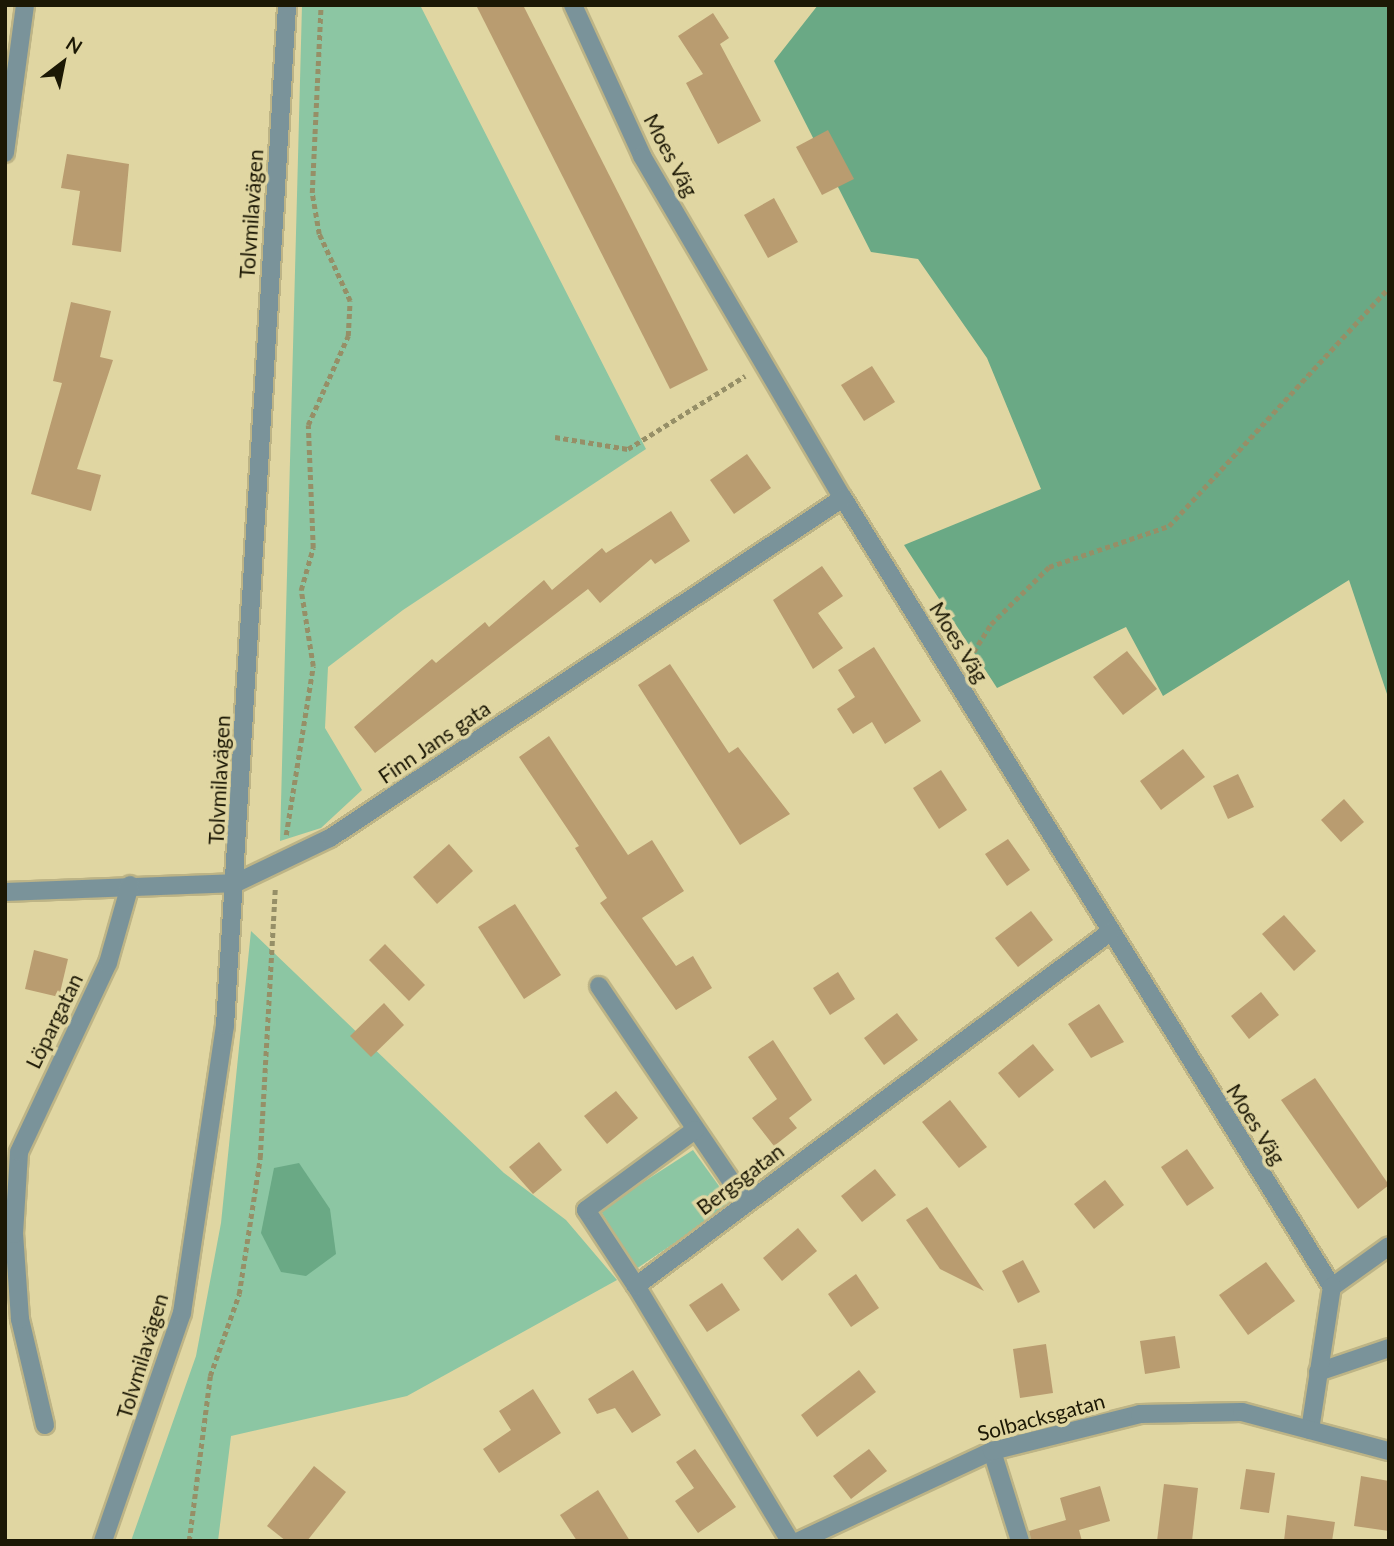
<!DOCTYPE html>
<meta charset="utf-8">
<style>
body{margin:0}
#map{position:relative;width:1394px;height:1546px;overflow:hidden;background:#e0d6a2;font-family:Lato,sans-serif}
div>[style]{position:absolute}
.green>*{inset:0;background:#8cc6a3}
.forest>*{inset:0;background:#6aa985}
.building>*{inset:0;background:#b99c70}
.path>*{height:4.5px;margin-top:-2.25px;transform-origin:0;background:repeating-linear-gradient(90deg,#968f67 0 5px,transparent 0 8.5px)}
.roads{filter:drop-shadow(2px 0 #bdb486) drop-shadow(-2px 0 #bdb486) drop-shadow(0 2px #bdb486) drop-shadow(0 -2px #bdb486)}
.minor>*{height:18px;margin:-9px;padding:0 9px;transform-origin:9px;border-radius:9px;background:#7a939a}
span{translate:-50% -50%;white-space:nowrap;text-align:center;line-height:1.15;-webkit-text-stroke:7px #e0d6a2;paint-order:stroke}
.street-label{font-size:21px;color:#1c1805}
.frame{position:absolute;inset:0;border:7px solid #1c1805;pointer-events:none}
.north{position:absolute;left:28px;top:28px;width:70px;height:70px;-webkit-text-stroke:5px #e0d6a2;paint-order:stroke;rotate:32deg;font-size:19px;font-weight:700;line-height:28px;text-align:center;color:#1c1805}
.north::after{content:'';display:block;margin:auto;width:24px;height:32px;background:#1c1805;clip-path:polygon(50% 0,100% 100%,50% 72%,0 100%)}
</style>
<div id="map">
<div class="green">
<div style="clip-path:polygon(302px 5px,420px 5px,646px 449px,403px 610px,328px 667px,325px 728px,362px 790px,321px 828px,280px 841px)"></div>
<div style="clip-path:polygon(251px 931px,504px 1173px,566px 1220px,617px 1280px,407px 1396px,231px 1436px,218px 1541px,131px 1541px,196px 1356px,221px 1223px)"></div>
<div style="clip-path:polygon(693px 1150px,732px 1204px,636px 1269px,600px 1210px)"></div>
</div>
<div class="forest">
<div style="clip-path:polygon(818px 5px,1389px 5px,1389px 700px,1349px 580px,1163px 696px,1126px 627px,997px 688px,904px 545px,1041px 489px,987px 358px,918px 259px,871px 252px,774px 61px)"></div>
<div style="clip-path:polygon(299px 1163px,330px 1209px,336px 1254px,306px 1276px,281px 1272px,261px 1233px,274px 1168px)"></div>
</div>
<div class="building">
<div style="clip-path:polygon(476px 5px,523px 5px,708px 370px,670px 389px)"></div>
<div style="clip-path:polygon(713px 13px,729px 38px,720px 44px,761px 121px,718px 144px,686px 83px,703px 74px,678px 36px)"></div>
<div style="clip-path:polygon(828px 130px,854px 179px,822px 195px,796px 147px)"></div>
<div style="clip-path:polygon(67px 154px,129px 164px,121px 252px,72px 245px,80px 191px,61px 188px)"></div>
<div style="clip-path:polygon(774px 198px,798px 242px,768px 258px,744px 215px)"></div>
<div style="clip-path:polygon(71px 302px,111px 311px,100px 357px,113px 360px,77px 469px,101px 475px,91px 511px,31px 494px,62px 383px,53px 381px)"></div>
<div style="clip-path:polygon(872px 366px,895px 402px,864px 421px,841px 385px)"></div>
<div style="clip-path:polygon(747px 454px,771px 488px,734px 514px,710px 480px)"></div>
<div style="clip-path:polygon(671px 511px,690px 541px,655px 564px,651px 559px,600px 603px,588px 589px,375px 753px,354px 727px,432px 659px,436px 663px,485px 622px,489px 627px,544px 580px,552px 590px,602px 548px,606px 553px)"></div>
<div style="clip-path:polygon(822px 566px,843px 596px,818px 613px,843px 648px,813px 669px,773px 600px)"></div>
<div style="clip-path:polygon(874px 647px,921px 721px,885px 744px,872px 722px,853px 734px,837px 709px,855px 697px,838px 670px)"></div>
<div style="clip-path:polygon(1127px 651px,1157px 689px,1123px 715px,1093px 677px)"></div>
<div style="clip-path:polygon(670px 664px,729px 753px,738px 747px,790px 814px,740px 845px,638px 685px)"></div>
<div style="clip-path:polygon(549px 736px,628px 855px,652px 840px,684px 891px,642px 918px,676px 966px,693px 956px,712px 988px,676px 1010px,600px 903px,607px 898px,575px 848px,579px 846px,519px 757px)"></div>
<div style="clip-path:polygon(1183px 749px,1205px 777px,1161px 810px,1140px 781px)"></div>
<div style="clip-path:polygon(941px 770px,967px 810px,939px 829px,913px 788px)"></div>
<div style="clip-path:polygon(1238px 774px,1254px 807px,1228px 819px,1213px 786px)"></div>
<div style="clip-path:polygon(1344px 799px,1364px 822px,1341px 842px,1321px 820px)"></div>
<div style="clip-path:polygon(1008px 839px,1030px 870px,1007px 886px,985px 854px)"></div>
<div style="clip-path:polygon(449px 844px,473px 871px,437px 904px,413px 877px)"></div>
<div style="clip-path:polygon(515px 904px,561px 975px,524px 999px,478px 927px)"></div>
<div style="clip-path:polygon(1031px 911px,1053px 940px,1018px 967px,995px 938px)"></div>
<div style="clip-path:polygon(1284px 915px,1316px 951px,1294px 971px,1262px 934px)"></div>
<div style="clip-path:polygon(385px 944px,425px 985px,409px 1001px,369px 960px)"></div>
<div style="clip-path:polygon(34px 950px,68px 959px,59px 997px,25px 989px)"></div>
<div style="clip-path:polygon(838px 972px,855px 999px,830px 1015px,813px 988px)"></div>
<div style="clip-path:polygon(1261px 992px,1279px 1015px,1249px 1039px,1231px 1016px)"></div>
<div style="clip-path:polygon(384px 1003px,404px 1025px,371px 1057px,350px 1036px)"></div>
<div style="clip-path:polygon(1099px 1004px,1124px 1042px,1091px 1058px,1068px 1024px)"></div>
<div style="clip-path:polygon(897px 1013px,918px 1040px,884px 1065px,864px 1038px)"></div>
<div style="clip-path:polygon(773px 1040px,812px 1100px,789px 1118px,797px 1128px,774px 1146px,752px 1118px,777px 1099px,748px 1057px)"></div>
<div style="clip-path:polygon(1033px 1044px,1054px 1070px,1019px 1098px,998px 1073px)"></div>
<div style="clip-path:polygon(1315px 1078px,1389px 1185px,1358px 1209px,1281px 1100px)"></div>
<div style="clip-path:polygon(616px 1091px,638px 1118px,607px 1144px,584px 1116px)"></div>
<div style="clip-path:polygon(950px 1100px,987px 1147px,959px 1168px,922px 1122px)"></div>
<div style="clip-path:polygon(539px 1142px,562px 1170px,533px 1194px,509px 1167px)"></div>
<div style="clip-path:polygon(1187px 1149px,1214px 1188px,1187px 1206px,1161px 1167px)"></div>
<div style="clip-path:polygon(875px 1169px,896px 1195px,862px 1222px,841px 1196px)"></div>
<div style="clip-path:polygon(1105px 1180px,1124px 1205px,1094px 1229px,1074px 1204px)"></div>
<div style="clip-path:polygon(927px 1207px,984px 1291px,940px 1269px,906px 1220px)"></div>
<div style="clip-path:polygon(798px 1228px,817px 1251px,782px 1281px,763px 1258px)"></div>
<div style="clip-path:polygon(1023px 1260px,1040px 1292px,1018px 1303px,1002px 1271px)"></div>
<div style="clip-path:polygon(1266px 1262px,1295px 1301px,1248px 1335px,1219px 1295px)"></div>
<div style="clip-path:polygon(856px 1274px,879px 1308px,851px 1327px,828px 1294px)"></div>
<div style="clip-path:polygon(722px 1283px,740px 1310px,707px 1332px,689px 1305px)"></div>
<div style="clip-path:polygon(1175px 1336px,1180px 1368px,1145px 1374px,1140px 1341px)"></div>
<div style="clip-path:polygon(1046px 1344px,1053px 1393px,1020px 1398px,1013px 1349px)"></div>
<div style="clip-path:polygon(633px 1370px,661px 1415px,632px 1433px,615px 1408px,597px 1414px,588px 1399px)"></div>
<div style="clip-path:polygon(859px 1370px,876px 1392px,817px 1437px,801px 1415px)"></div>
<div style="clip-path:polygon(533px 1389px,561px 1433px,499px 1473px,483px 1449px,511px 1430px,499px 1411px)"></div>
<div style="clip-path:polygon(695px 1449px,736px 1507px,698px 1533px,675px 1501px,694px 1488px,676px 1462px)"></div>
<div style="clip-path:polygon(869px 1449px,887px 1471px,851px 1499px,833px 1476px)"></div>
<div style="clip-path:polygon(314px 1466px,346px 1492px,307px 1541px,286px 1541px,267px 1526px)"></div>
<div style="clip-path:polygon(1246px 1469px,1275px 1473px,1269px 1513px,1240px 1509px)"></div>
<div style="clip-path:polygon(1361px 1476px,1389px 1481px,1389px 1531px,1354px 1526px)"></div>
<div style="clip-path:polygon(1164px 1484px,1198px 1488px,1192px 1541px,1157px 1541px)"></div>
<div style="clip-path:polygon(1100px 1486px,1110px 1521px,1079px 1530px,1082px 1541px,1031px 1541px,1029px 1531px,1066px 1520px,1060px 1498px)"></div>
<div style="clip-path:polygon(598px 1490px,630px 1541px,577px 1541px,560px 1515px)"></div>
<div style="clip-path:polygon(1287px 1515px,1335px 1522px,1332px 1541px,1284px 1541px)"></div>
</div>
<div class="path">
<div style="left:555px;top:437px;width:74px;rotate:9.3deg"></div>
<div style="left:628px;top:449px;width:138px;rotate:-32deg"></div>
<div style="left:969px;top:659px;width:41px;rotate:-57.8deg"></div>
<div style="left:991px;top:624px;width:81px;rotate:-44.5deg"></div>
<div style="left:1049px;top:567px;width:127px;rotate:-18.9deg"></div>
<div style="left:1169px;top:526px;width:324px;rotate:-47.3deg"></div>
<div style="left:286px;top:835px;width:171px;rotate:-80.9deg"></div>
<div style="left:313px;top:666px;width:77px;rotate:-99deg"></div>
<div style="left:301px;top:590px;width:44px;rotate:-74.1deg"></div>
<div style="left:313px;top:548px;width:123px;rotate:-92.3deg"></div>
<div style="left:308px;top:425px;width:98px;rotate:-65.8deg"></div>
<div style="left:348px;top:336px;width:35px;rotate:-87deg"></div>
<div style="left:350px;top:301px;width:74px;rotate:-114.8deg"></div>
<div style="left:319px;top:234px;width:42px;rotate:-99.7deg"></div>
<div style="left:312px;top:193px;width:188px;rotate:-87.3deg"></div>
<div style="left:189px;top:1541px;width:166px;rotate:-82.7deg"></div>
<div style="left:210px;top:1376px;width:87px;rotate:-70.5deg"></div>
<div style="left:239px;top:1294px;width:138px;rotate:-81.2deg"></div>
<div style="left:260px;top:1158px;width:269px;rotate:-86.8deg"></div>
</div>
<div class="roads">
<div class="minor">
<div style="left:573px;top:5px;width:166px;rotate:65.4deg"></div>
<div style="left:642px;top:156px;width:397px;rotate:59.6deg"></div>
<div style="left:843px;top:498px;width:928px;rotate:58.21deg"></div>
<div style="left:5px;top:153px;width:149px;rotate:-82.3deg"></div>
<div style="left:5px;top:892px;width:231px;rotate:-2.2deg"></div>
<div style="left:236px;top:883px;width:104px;rotate:-25.6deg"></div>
<div style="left:330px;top:838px;width:615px;rotate:-33.54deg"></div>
<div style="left:599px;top:986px;width:262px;rotate:55.9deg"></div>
<div style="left:636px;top:1286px;width:91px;rotate:-123.3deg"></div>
<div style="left:586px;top:1210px;width:135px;rotate:-36.3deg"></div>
<div style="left:1332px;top:1287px;width:70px;rotate:-35.7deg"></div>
<div style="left:1318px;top:1372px;width:75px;rotate:-18.7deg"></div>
<div style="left:45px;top:1425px;width:109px;rotate:-103.3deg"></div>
<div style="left:20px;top:1319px;width:85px;rotate:-94deg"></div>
<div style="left:14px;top:1234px;width:82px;rotate:-86.5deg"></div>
<div style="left:19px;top:1152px;width:209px;rotate:-64.8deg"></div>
<div style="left:108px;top:963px;width:81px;rotate:-74.2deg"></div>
<div style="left:1310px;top:1430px;width:145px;rotate:-81.3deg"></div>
<div style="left:992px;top:1451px;width:94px;rotate:72.7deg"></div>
<div style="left:103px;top:1541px;width:241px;rotate:-70.9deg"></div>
<div style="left:182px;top:1313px;width:290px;rotate:-81.5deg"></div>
<div style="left:225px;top:1026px;width:1023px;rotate:-86.52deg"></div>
<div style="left:790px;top:1541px;width:298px;rotate:-121.1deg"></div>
<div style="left:636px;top:1286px;width:592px;rotate:-36.75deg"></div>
<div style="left:799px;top:1541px;width:213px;rotate:-25deg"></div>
<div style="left:992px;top:1451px;width:153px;rotate:-14deg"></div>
<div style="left:1140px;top:1414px;width:102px;rotate:-1.1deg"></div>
<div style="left:1242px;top:1412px;width:152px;rotate:14.9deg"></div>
</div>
</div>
<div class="street-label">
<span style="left:671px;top:155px;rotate:62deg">Moes Väg</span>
<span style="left:251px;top:214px;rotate:-86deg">Tolvmilavägen</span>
<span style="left:959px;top:642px;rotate:58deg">Moes Väg</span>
<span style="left:434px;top:742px;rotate:-34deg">Finn Jans gata</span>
<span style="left:219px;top:780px;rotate:-87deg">Tolvmilavägen</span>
<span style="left:54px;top:1021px;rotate:-64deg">Löpargatan</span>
<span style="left:1256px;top:1124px;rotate:58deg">Moes Väg</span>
<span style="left:740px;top:1179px;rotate:-37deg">Bergsgatan</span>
<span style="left:142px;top:1356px;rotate:-73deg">Tolvmilavägen</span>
<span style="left:1041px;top:1417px;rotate:-15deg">Solbacksgatan</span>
</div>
<div class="frame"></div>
<div class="north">N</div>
</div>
